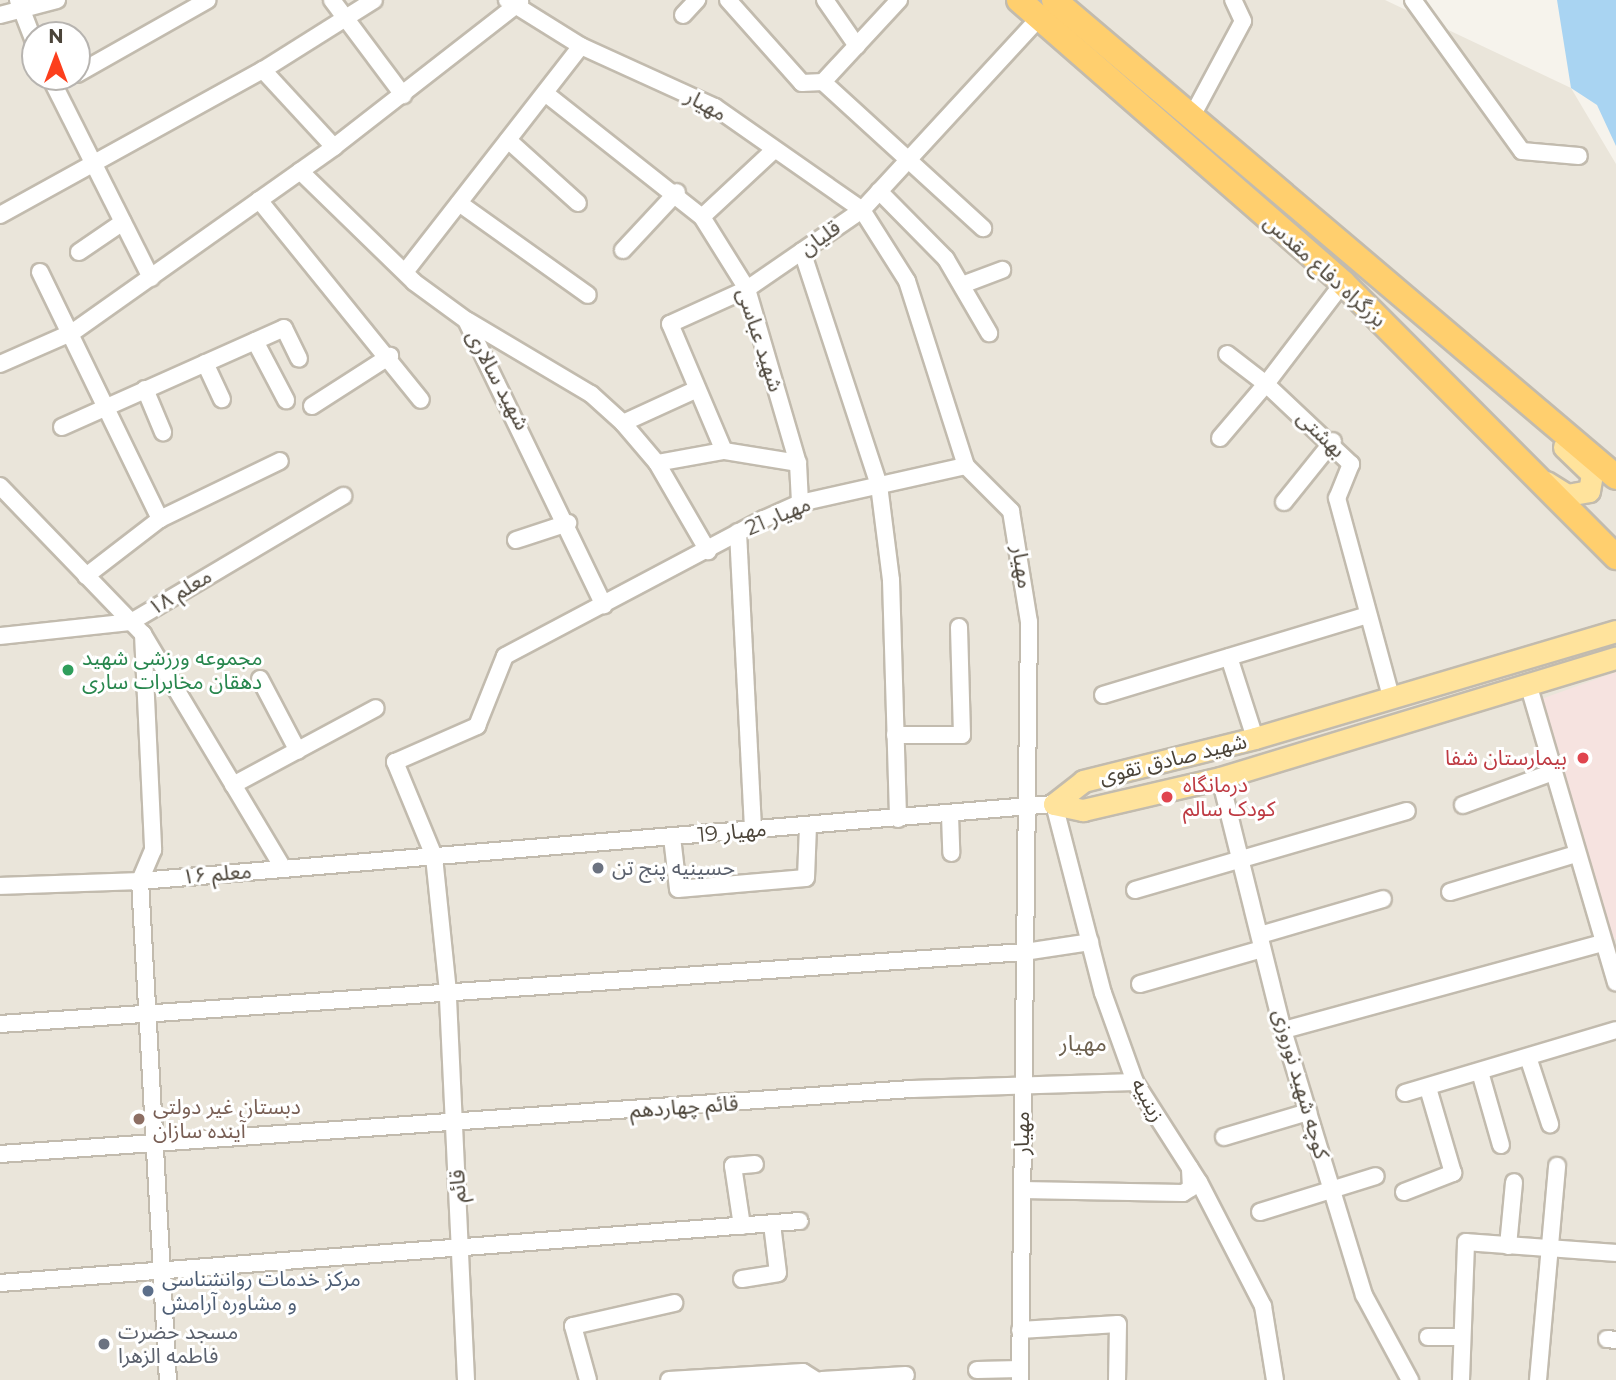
<!DOCTYPE html>
<meta charset="utf-8">
<style>
body{margin:0}
#map{position:relative;width:1616px;height:1380px;overflow:hidden;background:#f6f3ec;font-family:Montserrat,"Noto Sans Arabic",sans-serif}
div>[style]{position:absolute}
.residential>*{inset:0;background:#eae5da}
.medical>*{inset:0;background:#f6e3e0}
.water>*{inset:0;background:#a9d4f2}
.roads{filter:drop-shadow(2px 0 #c2bbae) drop-shadow(-2px 0 #c2bbae) drop-shadow(0 2px #c2bbae) drop-shadow(0 -2px #c2bbae)}
.minor>*{height:16px;margin:-8px;padding:0 8px;transform-origin:8px;border-radius:8px;background:#fff}
.major>*{height:21px;margin:-10.5px;padding:0 10.5px;transform-origin:10.5px;border-radius:10.5px;background:#ffe39c}
.highway>*{height:24px;margin:-12px;padding:0 12px;transform-origin:12px;border-radius:12px;background:#ffcf6e}
.dots>*{width:19px;height:19px;translate:-50% -50%;box-sizing:border-box;border:4px solid #fff;border-radius:50%}
span{translate:-50% -50%;white-space:nowrap;text-align:center;line-height:1.15;-webkit-text-stroke:6px #fff;paint-order:stroke}
.street-label{font-size:21px;color:#4b4439}
.leisure-label{font-size:21px;color:#27864d}
.left{translate:0 -50%;text-align:left}
.health-label{font-size:21px;color:#be3a42}
.right{translate:-100% -50%;text-align:right}
.worship-label{font-size:21px;color:#5b616d}
.education-label{font-size:21px;color:#785e54}
.service-label{font-size:21px;color:#4e5e75}
.neighbourhood-label{font-size:23px;color:#6e6250}
.north{position:absolute;left:21px;top:21px;width:70px;height:70px;box-sizing:border-box;background:#fff;border:2px solid #b7b4b0;border-radius:50%;rotate:0deg;font-size:19px;font-weight:700;line-height:28px;text-align:center;color:#4b4439}
.north::after{content:'';display:block;margin:auto;width:24px;height:32px;background:#fc3f1d;clip-path:polygon(50% 0,100% 100%,50% 72%,0 100%)}
</style>
<div id="map">
<div class="residential">
<div style="clip-path:polygon(evenodd,0 0,1385px 0,1571px 88px,1616px 164px,1616px 1380px,0 1380px,0 0,35px 35px,77px 35px,77px 77px,35px 77px,35px 35px)"></div>
</div>
<div class="medical">
<div style="clip-path:polygon(1616px 672px,1616px 939px,1607px 941px,1533px 702px)"></div>
</div>
<div class="water">
<div style="clip-path:polygon(1557px 0,1616px 0,1616px 146px,1597px 105px,1571px 88px)"></div>
</div>
<div class="roads">
<div class="minor">
<div style="left:18px;top:0;width:47px;rotate:68.9deg"></div>
<div style="left:332px;top:0;width:119px;rotate:53.2deg"></div>
<div style="left:507px;top:0;width:87px;rotate:31.9deg"></div>
<div style="left:581px;top:46px;width:147px;rotate:24.5deg"></div>
<div style="left:715px;top:107px;width:179px;rotate:35deg"></div>
<div style="left:862px;top:210px;width:84px;rotate:57.6deg"></div>
<div style="left:907px;top:281px;width:194px;rotate:72.3deg"></div>
<div style="left:966px;top:466px;width:64px;rotate:45deg"></div>
<div style="left:1011px;top:511px;width:112px;rotate:80.8deg"></div>
<div style="left:1029px;top:622px;width:758px;rotate:90.68deg"></div>
<div style="left:728px;top:0;width:111px;rotate:48.3deg"></div>
<div style="left:802px;top:83px;width:21px;rotate:-3deg"></div>
<div style="left:823px;top:82px;width:112px;rotate:-47.2deg"></div>
<div style="left:825px;top:0;width:56px;rotate:55.2deg"></div>
<div style="left:1413px;top:0;width:186px;rotate:54.2deg"></div>
<div style="left:1522px;top:151px;width:57px;rotate:5deg"></div>
<div style="left:0;top:15px;width:59px;rotate:-14.7deg"></div>
<div style="left:683px;top:15px;width:21px;rotate:-47deg"></div>
<div style="left:77px;top:74px;width:150px;rotate:-29.5deg"></div>
<div style="left:50px;top:77px;width:225px;rotate:63.3deg"></div>
<div style="left:823px;top:82px;width:217px;rotate:42.4deg"></div>
<div style="left:545px;top:93px;width:200px;rotate:38.3deg"></div>
<div style="left:702px;top:217px;width:85px;rotate:58deg"></div>
<div style="left:747px;top:289px;width:181px;rotate:73.7deg"></div>
<div style="left:798px;top:463px;width:40px;rotate:87.1deg"></div>
<div style="left:1190px;top:120px;width:112px;rotate:-61.8deg"></div>
<div style="left:1243px;top:21px;width:23px;rotate:-115deg"></div>
<div style="left:508px;top:140px;width:94px;rotate:42deg"></div>
<div style="left:334px;top:147px;width:236px;rotate:-37.9deg"></div>
<div style="left:300px;top:171px;width:159px;rotate:44.2deg"></div>
<div style="left:414px;top:282px;width:64px;rotate:36.2deg"></div>
<div style="left:466px;top:320px;width:317px;rotate:64.2deg"></div>
<div style="left:879px;top:191px;width:95px;rotate:45.4deg"></div>
<div style="left:946px;top:259px;width:86px;rotate:59.8deg"></div>
<div style="left:259px;top:200px;width:257px;rotate:51deg"></div>
<div style="left:459px;top:203px;width:158px;rotate:35.5deg"></div>
<div style="left:0;top:215px;width:300px;rotate:-28.9deg"></div>
<div style="left:263px;top:70px;width:131px;rotate:-32.2deg"></div>
<div style="left:702px;top:217px;width:97px;rotate:-42.9deg"></div>
<div style="left:623px;top:250px;width:79px;rotate:-47deg"></div>
<div style="left:802px;top:251px;width:246px;rotate:71.8deg"></div>
<div style="left:879px;top:485px;width:96px;rotate:82.8deg"></div>
<div style="left:891px;top:580px;width:239px;rotate:88.3deg"></div>
<div style="left:79px;top:252px;width:53px;rotate:-34.3deg"></div>
<div style="left:40px;top:272px;width:275px;rotate:64.1deg"></div>
<div style="left:405px;top:272px;width:286px;rotate:-52.1deg"></div>
<div style="left:1343px;top:283px;width:127px;rotate:127.3deg"></div>
<div style="left:1266px;top:384px;width:117px;rotate:43.3deg"></div>
<div style="left:1351px;top:464px;width:37px;rotate:112deg"></div>
<div style="left:1337px;top:498px;width:206px;rotate:74.8deg"></div>
<div style="left:962px;top:285px;width:43px;rotate:-20.6deg"></div>
<div style="left:468px;top:321px;width:143px;rotate:30.7deg"></div>
<div style="left:591px;top:394px;width:43px;rotate:42.2deg"></div>
<div style="left:623px;top:423px;width:52px;rotate:49.6deg"></div>
<div style="left:657px;top:463px;width:102px;rotate:59.9deg"></div>
<div style="left:255px;top:341px;width:67px;rotate:62.3deg"></div>
<div style="left:205px;top:363px;width:40px;rotate:65deg"></div>
<div style="left:0;top:364px;width:80px;rotate:-23.7deg"></div>
<div style="left:73px;top:332px;width:320px;rotate:-35.3deg"></div>
<div style="left:334px;top:147px;width:105px;rotate:-132.7deg"></div>
<div style="left:145px;top:389px;width:47px;rotate:67.3deg"></div>
<div style="left:312px;top:406px;width:93px;rotate:-32.7deg"></div>
<div style="left:623px;top:423px;width:79px;rotate:-24.6deg"></div>
<div style="left:62px;top:427px;width:243px;rotate:-24deg"></div>
<div style="left:284px;top:328px;width:34px;rotate:64deg"></div>
<div style="left:1220px;top:438px;width:71px;rotate:-49.6deg"></div>
<div style="left:1266px;top:384px;width:49px;rotate:-142.4deg"></div>
<div style="left:724px;top:451px;width:138px;rotate:-113deg"></div>
<div style="left:670px;top:324px;width:85px;rotate:-24.4deg"></div>
<div style="left:747px;top:289px;width:140px;rotate:-34.5deg"></div>
<div style="left:862px;top:210px;width:261px;rotate:-47.3deg"></div>
<div style="left:657px;top:463px;width:68px;rotate:-10.2deg"></div>
<div style="left:724px;top:451px;width:75px;rotate:9.2deg"></div>
<div style="left:0;top:486px;width:206px;rotate:46deg"></div>
<div style="left:143px;top:634px;width:273px;rotate:59.1deg"></div>
<div style="left:1284px;top:502px;width:78px;rotate:-51.2deg"></div>
<div style="left:738px;top:532px;width:298px;rotate:87.1deg"></div>
<div style="left:516px;top:540px;width:55px;rotate:-18.1deg"></div>
<div style="left:86px;top:576px;width:93px;rotate:-37.6deg"></div>
<div style="left:160px;top:519px;width:133px;rotate:-25.8deg"></div>
<div style="left:143px;top:634px;width:216px;rotate:87.3deg"></div>
<div style="left:153px;top:850px;width:34px;rotate:113deg"></div>
<div style="left:140px;top:881px;width:500px;rotate:86.8deg"></div>
<div style="left:0;top:636px;width:132px;rotate:-6.1deg"></div>
<div style="left:131px;top:622px;width:247px;rotate:-30.7deg"></div>
<div style="left:1229px;top:657px;width:85px;rotate:72.2deg"></div>
<div style="left:260px;top:679px;width:81px;rotate:62.2deg"></div>
<div style="left:1529px;top:687px;width:308px;rotate:73.6deg"></div>
<div style="left:1103px;top:695px;width:277px;rotate:-16.8deg"></div>
<div style="left:895px;top:735px;width:67px"></div>
<div style="left:962px;top:735px;width:108px;rotate:-91.6deg"></div>
<div style="left:1220px;top:778px;width:257px;rotate:76deg"></div>
<div style="left:1282px;top:1027px;width:280px;rotate:73deg"></div>
<div style="left:1364px;top:1295px;width:97px;rotate:61.6deg"></div>
<div style="left:233px;top:785px;width:162px;rotate:-28.3deg"></div>
<div style="left:1463px;top:805px;width:96px;rotate:-20.1deg"></div>
<div style="left:950px;top:815px;width:38px;rotate:88deg"></div>
<div style="left:672px;top:837px;width:52px;rotate:83.4deg"></div>
<div style="left:678px;top:889px;width:128px;rotate:-4.9deg"></div>
<div style="left:806px;top:878px;width:52px;rotate:-87.8deg"></div>
<div style="left:0;top:886px;width:140px;rotate:-2deg"></div>
<div style="left:140px;top:881px;width:917px;rotate:-4.82deg"></div>
<div style="left:1054px;top:804px;width:195px;rotate:75.5deg"></div>
<div style="left:1103px;top:993px;width:95px;rotate:70.2deg"></div>
<div style="left:1135px;top:1082px;width:119px;rotate:57.4deg"></div>
<div style="left:1199px;top:1182px;width:140px;rotate:62.7deg"></div>
<div style="left:1263px;top:1306px;width:75px;rotate:80.8deg"></div>
<div style="left:1135px;top:890px;width:283px;rotate:-16.2deg"></div>
<div style="left:1450px;top:892px;width:132px;rotate:-16.8deg"></div>
<div style="left:1260px;top:935px;width:128px;rotate:-16.3deg"></div>
<div style="left:1140px;top:984px;width:127px;rotate:-16deg"></div>
<div style="left:0;top:1024px;width:1028px;rotate:-4.02deg"></div>
<div style="left:1025px;top:952px;width:66px;rotate:-8.7deg"></div>
<div style="left:1284px;top:1030px;width:330px;rotate:-15.3deg"></div>
<div style="left:1528px;top:1057px;width:71px;rotate:71.8deg"></div>
<div style="left:1480px;top:1072px;width:76px;rotate:74deg"></div>
<div style="left:1405px;top:1093px;width:220px;rotate:-16.6deg"></div>
<div style="left:1224px;top:1137px;width:88px;rotate:-16.6deg"></div>
<div style="left:0;top:1154px;width:914px;rotate:-4.08deg"></div>
<div style="left:912px;top:1089px;width:223px;rotate:-1.8deg"></div>
<div style="left:1022px;top:1190px;width:161px;rotate:1.1deg"></div>
<div style="left:1183px;top:1193px;width:9px;rotate:-32deg"></div>
<div style="left:1191px;top:1188px;width:20px;rotate:-93deg"></div>
<div style="left:1404px;top:1192px;width:53px;rotate:-21.2deg"></div>
<div style="left:1453px;top:1173px;width:89px;rotate:-106.4deg"></div>
<div style="left:1260px;top:1212px;width:121px;rotate:-17.2deg"></div>
<div style="left:742px;top:1226px;width:61px;rotate:-98.5deg"></div>
<div style="left:733px;top:1166px;width:22px;rotate:-5deg"></div>
<div style="left:1508px;top:1246px;width:64px;rotate:-84.6deg"></div>
<div style="left:742px;top:1279px;width:36px;rotate:-9deg"></div>
<div style="left:778px;top:1273px;width:49px;rotate:-97deg"></div>
<div style="left:0;top:1283px;width:802px;rotate:-4.43deg"></div>
<div style="left:1020px;top:1330px;width:98px;rotate:-3.5deg"></div>
<div style="left:1118px;top:1324px;width:56px;rotate:91deg"></div>
<div style="left:1428px;top:1337px;width:34px"></div>
<div style="left:1607px;top:1339px;width:9px;rotate:6deg"></div>
<div style="left:977px;top:1370px;width:43px;rotate:-1.3deg"></div>
<div style="left:466px;top:1380px;width:388px;rotate:-92.7deg"></div>
<div style="left:448px;top:992px;width:137px;rotate:-95.9deg"></div>
<div style="left:434px;top:856px;width:102px;rotate:-112.5deg"></div>
<div style="left:395px;top:762px;width:90px;rotate:-23.7deg"></div>
<div style="left:477px;top:726px;width:75px;rotate:-68.2deg"></div>
<div style="left:505px;top:656px;width:293px;rotate:-27.9deg"></div>
<div style="left:764px;top:519px;width:39px;rotate:-24deg"></div>
<div style="left:800px;top:503px;width:170px;rotate:-12.6deg"></div>
<div style="left:588px;top:1380px;width:56px;rotate:-105.5deg"></div>
<div style="left:573px;top:1326px;width:104px;rotate:-12.8deg"></div>
<div style="left:669px;top:1380px;width:134px;rotate:-3.4deg"></div>
<div style="left:803px;top:1372px;width:15px;rotate:32deg"></div>
<div style="left:822px;top:1380px;width:84px;rotate:-3.4deg"></div>
<div style="left:1461px;top:1380px;width:138px;rotate:-87.9deg"></div>
<div style="left:1466px;top:1242px;width:150px;rotate:4.2deg"></div>
<div style="left:1538px;top:1380px;width:215px;rotate:-84.9deg"></div>
</div>
<div class="major">
<div style="left:1546px;top:482px;width:25px;rotate:32deg"></div>
<div style="left:1567px;top:495px;width:22px;rotate:-10deg"></div>
<div style="left:1589px;top:491px;width:17px;rotate:-80deg"></div>
<div style="left:1592px;top:474px;width:39px;rotate:-136deg"></div>
<div style="left:1054px;top:804px;width:37px;rotate:-38deg"></div>
<div style="left:1083px;top:781px;width:177px;rotate:-14deg"></div>
<div style="left:1255px;top:738px;width:377px;rotate:-16.5deg"></div>
<div style="left:1054px;top:804px;width:30px;rotate:12deg"></div>
<div style="left:1083px;top:810px;width:141px;rotate:-13.1deg"></div>
<div style="left:1220px;top:778px;width:414px;rotate:-16.9deg"></div>
</div>
<div class="highway">
<div style="left:1019px;top:0;width:430px;rotate:41.1deg"></div>
<div style="left:1343px;top:283px;width:387px;rotate:45.1deg"></div>
<div style="left:1054px;top:0;width:737px;rotate:40.32deg"></div>
</div>
</div>
<div class="dots">
<div style="left:68px;top:670px;background:#2e9e5b"></div>
<div style="left:1583px;top:758px;background:#e0444e"></div>
<div style="left:1167px;top:797px;background:#e0444e"></div>
<div style="left:598px;top:868px;background:#6b7280"></div>
<div style="left:139px;top:1119px;background:#8d6e63"></div>
<div style="left:148px;top:1291px;background:#5c6f8a"></div>
<div style="left:104px;top:1344px;background:#6b7280"></div>
</div>
<div class="street-label">
<span style="left:706px;top:105px;rotate:29deg">مهیار</span>
<span style="left:820px;top:238px;rotate:-35deg">قلیان</span>
<span style="left:1325px;top:271px;rotate:42deg">بزرگراه دفاع مقدس</span>
<span style="left:760px;top:340px;rotate:72deg">شهید عباسی</span>
<span style="left:498px;top:380px;rotate:62deg">شهید سالاری</span>
<span style="left:1321px;top:434px;rotate:44deg">بهشتی</span>
<span style="left:778px;top:516px;rotate:-23deg">مهیار 21</span>
<span style="left:1022px;top:567px;rotate:81deg">مهیار</span>
<span style="left:180px;top:592px;rotate:-31deg">معلم ۱۸</span>
<span style="left:1173px;top:759px;rotate:-14deg">شهید صادق تقوی</span>
<span style="left:732px;top:832px;rotate:-5deg">مهیار 19</span>
<span style="left:217px;top:874px;rotate:-5deg">معلم ۱۶</span>
<span style="left:1301px;top:1084px;rotate:74deg">کوچه شهید نوروزی</span>
<span style="left:1148px;top:1100px;rotate:61deg">زینبیه</span>
<span style="left:684px;top:1107px;rotate:-4deg">قائم چهاردهم</span>
<span style="left:1022px;top:1133px;rotate:-90deg">مهیار</span>
<span style="left:458px;top:1186px;rotate:-93deg">قائم</span>
</div>
<div class="leisure-label">
<span class="left" style="left:82px;top:670px">مجموعه ورزشی شهید<br>دهقان مخابرات ساری</span>
</div>
<div class="health-label">
<span class="right" style="left:1567px;top:758px">بیمارستان شفا</span>
<span class="left" style="left:1183px;top:797px">درمانگاه<br>کودک سالم</span>
</div>
<div class="worship-label">
<span class="left" style="left:612px;top:868px">حسینیه پنج تن</span>
<span class="left" style="left:118px;top:1344px">مسجد حضرت<br>فاطمه الزهرا</span>
</div>
<div class="education-label">
<span class="left" style="left:153px;top:1119px">دبستان غیر دولتی<br>آینده سازان</span>
</div>
<div class="service-label">
<span class="left" style="left:162px;top:1291px">مرکز خدمات روانشناسی<br>و مشاوره آرامش</span>
</div>
<div class="neighbourhood-label">
<span style="left:1083px;top:1043px">مهیار</span>
</div>
<div class="north">N</div>
</div>
